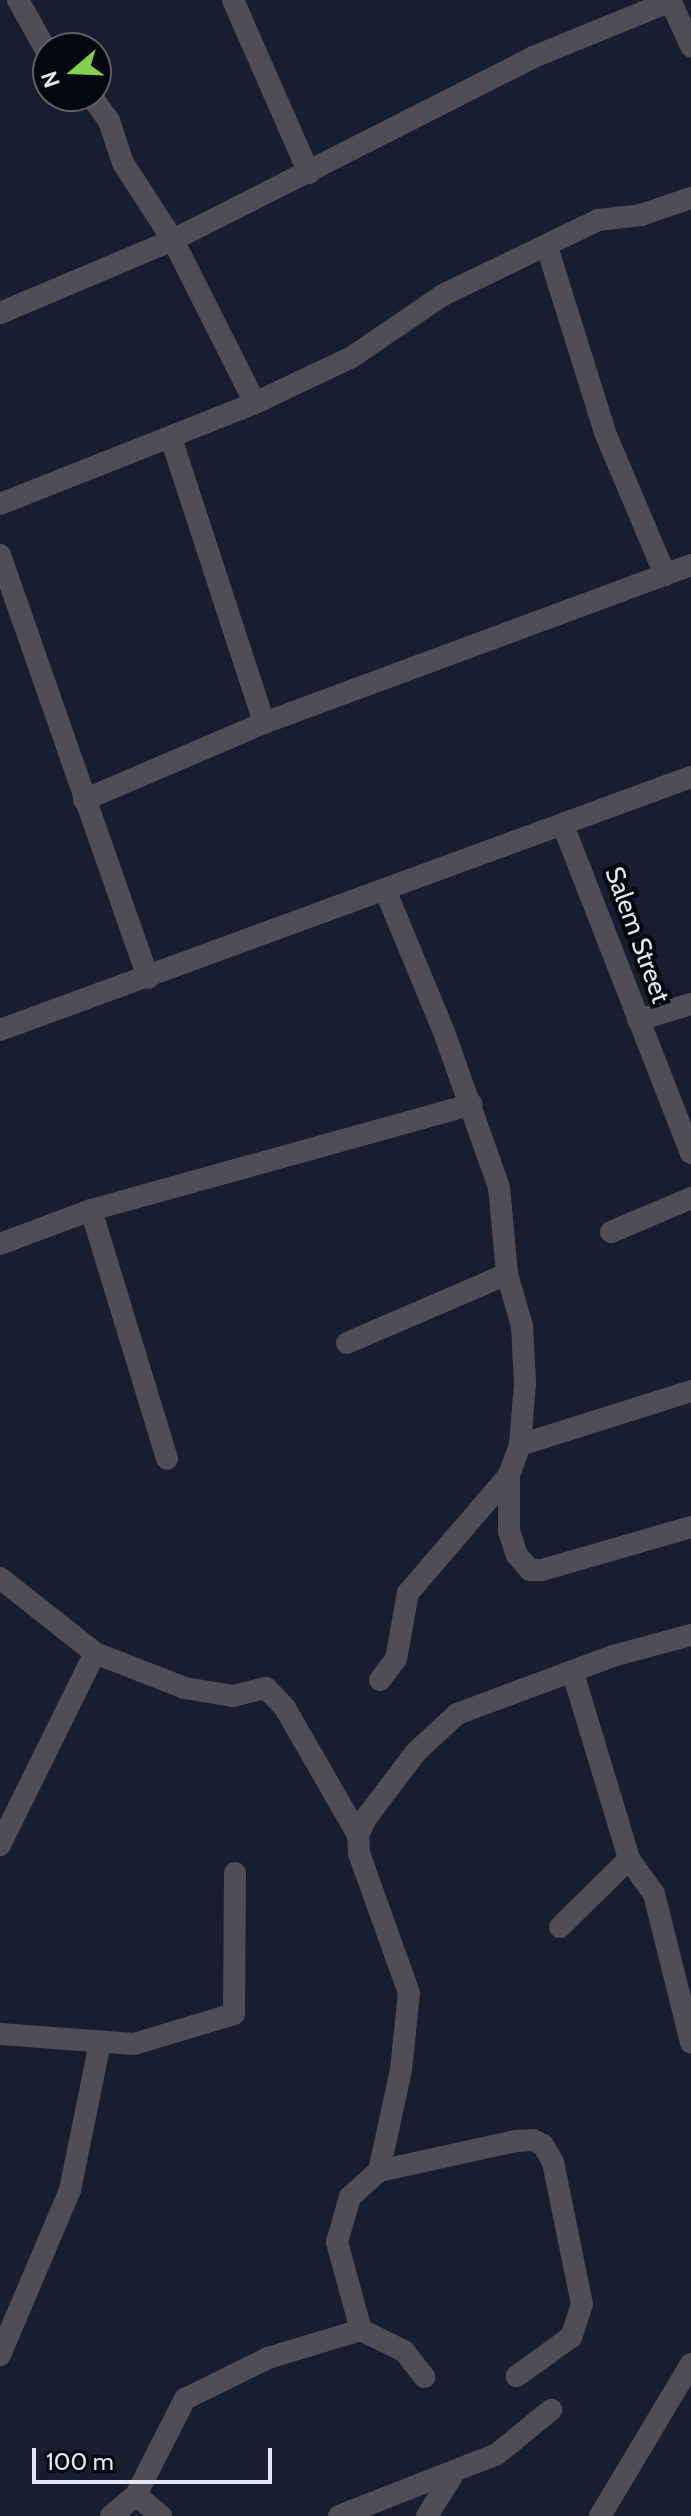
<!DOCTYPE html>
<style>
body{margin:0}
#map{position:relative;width:691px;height:2516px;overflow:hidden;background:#181d30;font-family:Cabin,sans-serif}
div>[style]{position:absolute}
.minor>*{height:22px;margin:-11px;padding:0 11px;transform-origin:11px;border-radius:11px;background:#504d57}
span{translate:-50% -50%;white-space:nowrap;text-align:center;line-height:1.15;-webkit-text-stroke:8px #060810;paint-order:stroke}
.street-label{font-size:26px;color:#e3e7f5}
.north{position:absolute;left:32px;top:32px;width:80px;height:80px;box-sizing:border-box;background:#060810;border:2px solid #5e616c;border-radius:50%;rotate:251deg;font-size:22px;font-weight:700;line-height:32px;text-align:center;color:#e3e7f5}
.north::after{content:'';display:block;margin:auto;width:28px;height:36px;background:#83d04f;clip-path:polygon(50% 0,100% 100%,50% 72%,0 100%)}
.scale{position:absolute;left:32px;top:2448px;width:240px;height:36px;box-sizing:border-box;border:4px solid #e3e7f5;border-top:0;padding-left:10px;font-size:24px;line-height:28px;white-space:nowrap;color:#e3e7f5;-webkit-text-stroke:6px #060810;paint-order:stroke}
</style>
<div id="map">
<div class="minor">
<div style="left:18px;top:0;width:62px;rotate:60.9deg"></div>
<div style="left:233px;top:0;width:189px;rotate:66.3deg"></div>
<div style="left:670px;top:0;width:51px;rotate:65.5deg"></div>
<div style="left:91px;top:96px;width:31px;rotate:54deg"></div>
<div style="left:109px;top:121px;width:44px;rotate:71.6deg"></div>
<div style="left:123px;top:163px;width:92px;rotate:57deg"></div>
<div style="left:173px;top:240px;width:182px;rotate:63.3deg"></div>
<div style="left:547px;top:247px;width:197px;rotate:72.6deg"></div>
<div style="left:606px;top:435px;width:152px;rotate:67.1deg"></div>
<div style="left:0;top:313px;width:188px;rotate:-22.9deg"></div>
<div style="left:173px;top:240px;width:402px;rotate:-26.9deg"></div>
<div style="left:531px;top:58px;width:151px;rotate:-22.2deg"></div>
<div style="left:171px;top:438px;width:300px;rotate:71.9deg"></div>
<div style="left:0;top:504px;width:274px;rotate:-21.6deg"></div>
<div style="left:255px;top:403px;width:107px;rotate:-25.4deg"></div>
<div style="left:352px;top:357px;width:110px;rotate:-34.3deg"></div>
<div style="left:443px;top:295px;width:172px;rotate:-25.8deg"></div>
<div style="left:598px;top:220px;width:43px;rotate:-6.6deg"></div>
<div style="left:641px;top:215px;width:53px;rotate:-18.8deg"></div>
<div style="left:0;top:555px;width:448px;rotate:70.7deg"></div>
<div style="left:84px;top:800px;width:196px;rotate:-23.2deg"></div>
<div style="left:264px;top:723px;width:455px;rotate:-20.3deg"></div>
<div style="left:563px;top:825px;width:352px;rotate:68.7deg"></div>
<div style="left:386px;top:892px;width:152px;rotate:67.5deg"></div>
<div style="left:444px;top:1032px;width:164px;rotate:70.5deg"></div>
<div style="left:499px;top:1187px;width:87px;rotate:84.7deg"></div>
<div style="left:507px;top:1274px;width:54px;rotate:73.9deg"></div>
<div style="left:522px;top:1326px;width:57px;rotate:87deg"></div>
<div style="left:525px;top:1383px;width:62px;rotate:94.6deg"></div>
<div style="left:520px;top:1445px;width:32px;rotate:110deg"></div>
<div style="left:509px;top:1475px;width:56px;rotate:90deg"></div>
<div style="left:509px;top:1531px;width:25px;rotate:72deg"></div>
<div style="left:517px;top:1555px;width:20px;rotate:49deg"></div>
<div style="left:530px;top:1570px;width:12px"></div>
<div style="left:542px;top:1570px;width:155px;rotate:-16.1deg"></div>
<div style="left:638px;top:1020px;width:55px;rotate:-16.8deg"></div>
<div style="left:0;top:1030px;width:736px;rotate:-20.11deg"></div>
<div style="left:91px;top:1210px;width:260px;rotate:73deg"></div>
<div style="left:611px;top:1232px;width:87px;rotate:-23deg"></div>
<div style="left:0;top:1244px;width:97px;rotate:-20.5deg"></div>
<div style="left:91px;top:1210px;width:395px;rotate:-15.5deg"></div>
<div style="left:347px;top:1343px;width:174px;rotate:-23.3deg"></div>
<div style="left:520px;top:1445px;width:179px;rotate:-17.5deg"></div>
<div style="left:0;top:1578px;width:121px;rotate:38.3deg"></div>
<div style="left:95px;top:1653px;width:97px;rotate:21.3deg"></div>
<div style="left:185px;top:1688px;width:49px;rotate:9.5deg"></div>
<div style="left:233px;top:1696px;width:34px;rotate:-14deg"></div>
<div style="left:266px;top:1688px;width:28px;rotate:46deg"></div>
<div style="left:285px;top:1708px;width:146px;rotate:60.1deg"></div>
<div style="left:573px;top:1673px;width:194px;rotate:73.2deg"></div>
<div style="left:629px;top:1859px;width:43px;rotate:54.5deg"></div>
<div style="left:654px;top:1894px;width:153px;rotate:76deg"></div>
<div style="left:380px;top:1680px;width:26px;rotate:-53deg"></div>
<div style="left:396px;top:1659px;width:67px;rotate:-79.7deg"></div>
<div style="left:408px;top:1593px;width:155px;rotate:-49.4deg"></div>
<div style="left:0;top:1845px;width:214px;rotate:-63.7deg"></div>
<div style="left:560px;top:1927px;width:97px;rotate:-44.6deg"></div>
<div style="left:0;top:2034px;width:134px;rotate:4.3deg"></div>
<div style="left:134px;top:2044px;width:104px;rotate:-16.7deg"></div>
<div style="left:234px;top:2014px;width:141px;rotate:-89.6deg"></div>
<div style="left:379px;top:2171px;width:139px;rotate:-12.4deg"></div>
<div style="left:515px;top:2141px;width:18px;rotate:-3deg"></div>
<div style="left:533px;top:2140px;width:11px;rotate:27deg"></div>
<div style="left:543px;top:2145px;width:20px;rotate:60deg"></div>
<div style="left:553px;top:2162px;width:145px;rotate:78.5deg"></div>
<div style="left:582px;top:2304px;width:35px;rotate:108deg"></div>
<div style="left:571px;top:2337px;width:67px;rotate:144.2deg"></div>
<div style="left:361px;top:2330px;width:91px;rotate:-105.3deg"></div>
<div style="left:337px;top:2242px;width:47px;rotate:-73.9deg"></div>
<div style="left:350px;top:2197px;width:39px;rotate:-42deg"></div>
<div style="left:379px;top:2171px;width:103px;rotate:-77.7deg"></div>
<div style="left:401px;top:2070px;width:77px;rotate:-84.1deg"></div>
<div style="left:409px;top:1993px;width:149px;rotate:-109.7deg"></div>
<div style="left:359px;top:1853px;width:18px;rotate:-93deg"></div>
<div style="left:358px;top:1835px;width:19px;rotate:-65deg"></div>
<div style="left:366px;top:1818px;width:83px;rotate:-52.9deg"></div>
<div style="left:416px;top:1752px;width:56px;rotate:-42.8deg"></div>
<div style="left:457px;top:1714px;width:166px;rotate:-20.4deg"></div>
<div style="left:613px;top:1656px;width:81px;rotate:-15.1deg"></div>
<div style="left:0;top:2355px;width:179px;rotate:-67deg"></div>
<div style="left:70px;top:2190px;width:150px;rotate:-78.5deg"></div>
<div style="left:136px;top:2495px;width:33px;rotate:40deg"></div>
<div style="left:111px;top:2516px;width:33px;rotate:-40deg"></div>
<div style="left:136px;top:2495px;width:108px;rotate:-63deg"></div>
<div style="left:185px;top:2399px;width:93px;rotate:-26.3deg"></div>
<div style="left:268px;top:2358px;width:97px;rotate:-16.8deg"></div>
<div style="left:361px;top:2330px;width:48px;rotate:26deg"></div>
<div style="left:404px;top:2351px;width:33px;rotate:52deg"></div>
<div style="left:339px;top:2516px;width:170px;rotate:-21.4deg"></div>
<div style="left:497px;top:2454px;width:70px;rotate:-39.2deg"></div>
<div style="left:427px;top:2516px;width:47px;rotate:-58deg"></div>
<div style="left:600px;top:2516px;width:177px;rotate:-59.1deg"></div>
</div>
<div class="street-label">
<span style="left:637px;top:935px;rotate:70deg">Salem Street</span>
</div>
<div class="north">N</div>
<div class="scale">100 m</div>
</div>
